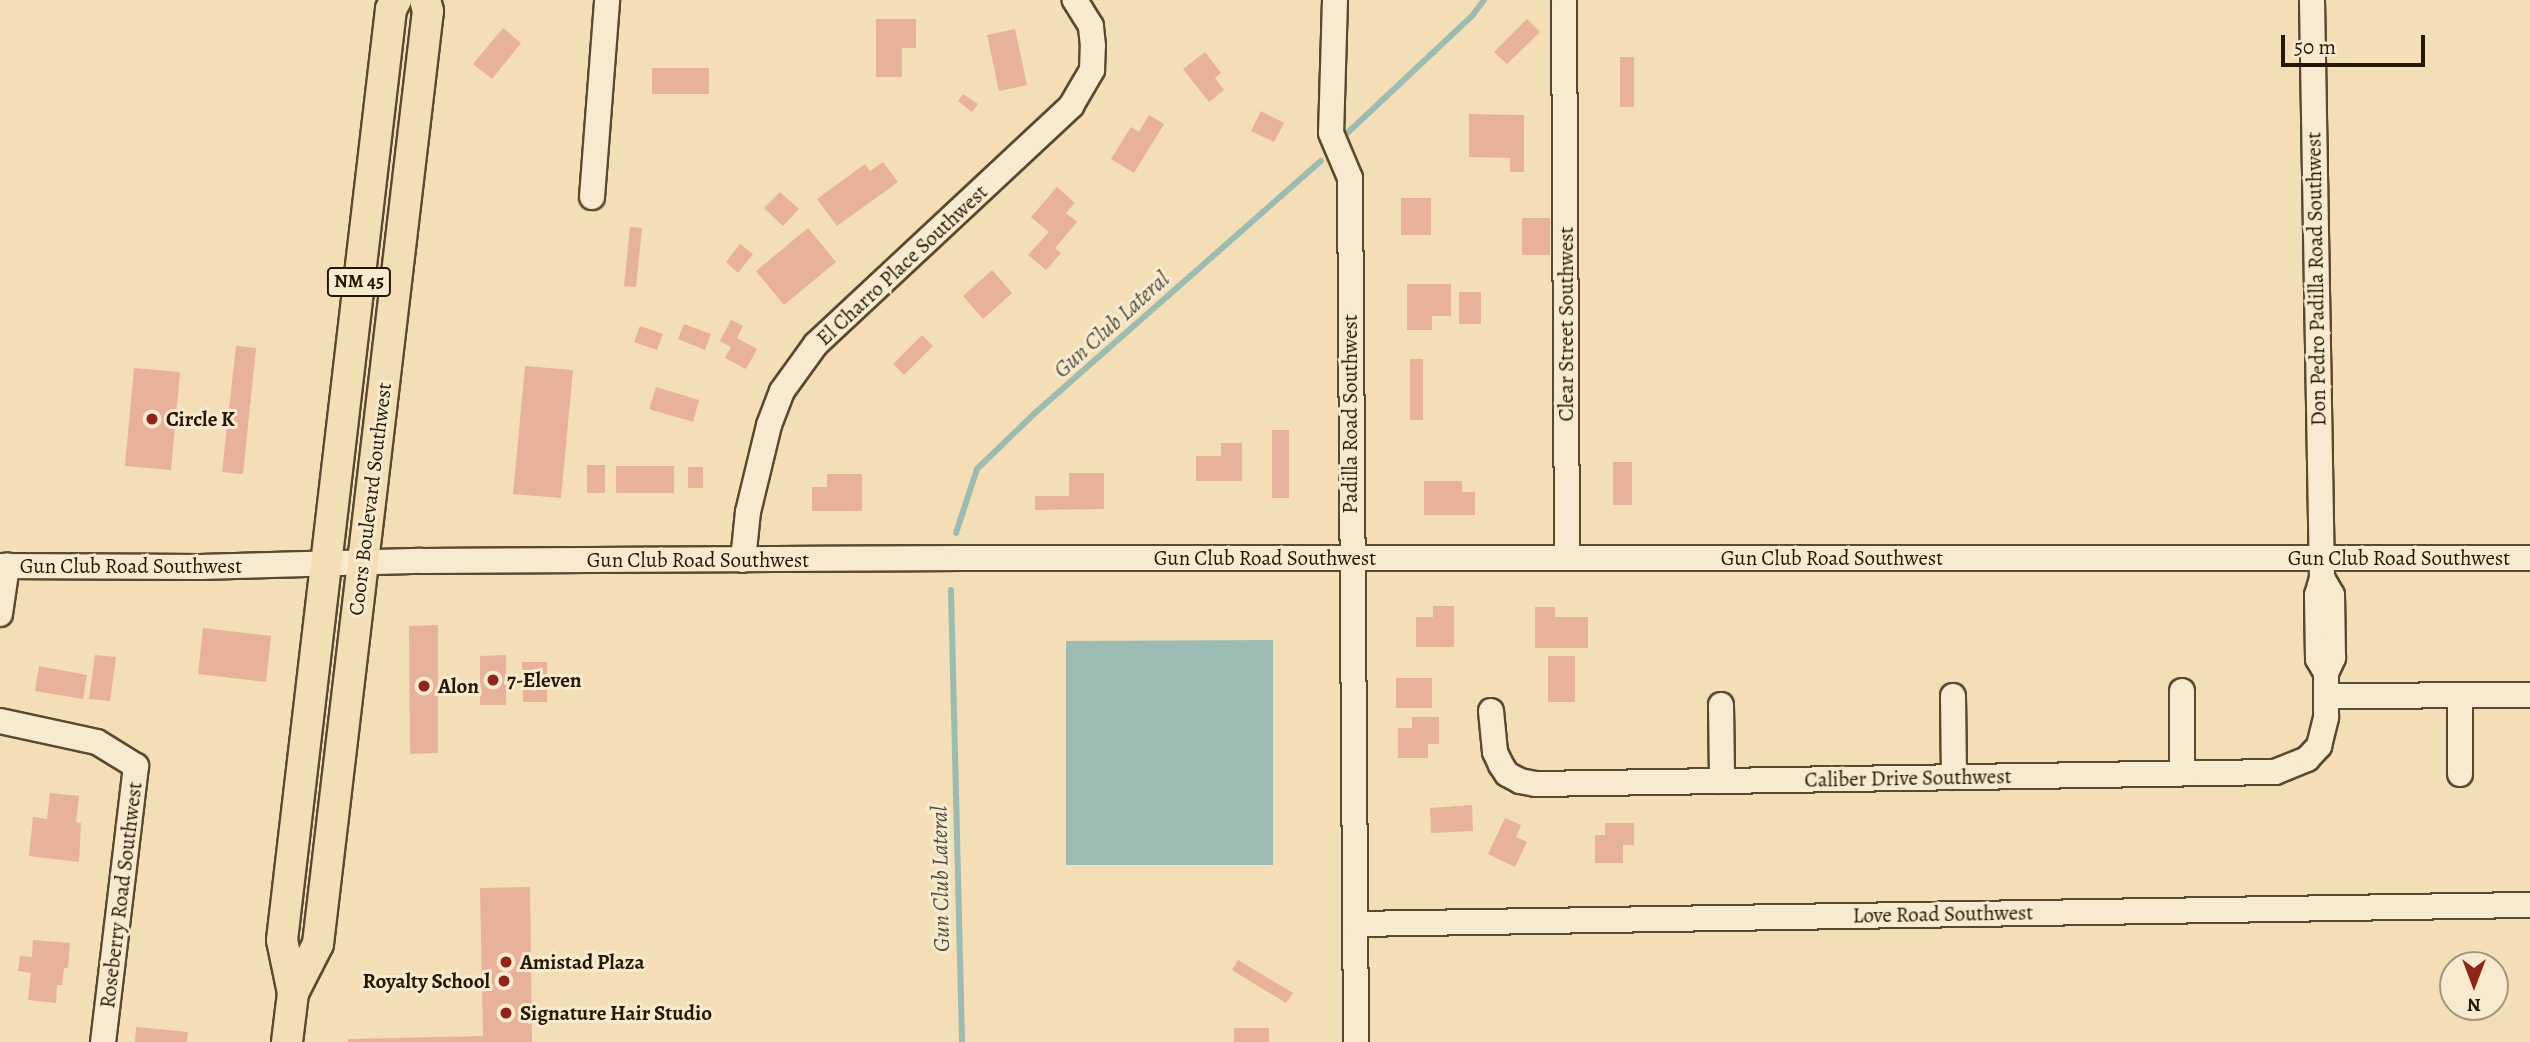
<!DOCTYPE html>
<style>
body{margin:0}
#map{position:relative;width:2530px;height:1042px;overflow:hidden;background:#f4deb5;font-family:Alegreya,serif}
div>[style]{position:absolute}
.water>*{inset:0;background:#9cbbb3}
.stream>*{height:6px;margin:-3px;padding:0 3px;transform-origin:3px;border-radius:3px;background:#9cbbb3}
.building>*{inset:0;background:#e8b19a}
.roads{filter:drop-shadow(2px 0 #594930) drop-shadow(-2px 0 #594930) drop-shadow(0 2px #594930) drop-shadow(0 -2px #594930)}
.minor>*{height:24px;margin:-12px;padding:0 12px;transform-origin:12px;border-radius:12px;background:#f8eacf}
.major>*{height:30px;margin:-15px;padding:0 15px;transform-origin:15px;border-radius:15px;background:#f4deb5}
.dots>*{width:19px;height:19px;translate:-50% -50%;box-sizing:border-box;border:4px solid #f8eacf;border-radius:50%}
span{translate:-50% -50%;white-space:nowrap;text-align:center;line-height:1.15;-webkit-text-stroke:6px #f8eacf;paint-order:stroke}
.shield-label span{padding:2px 5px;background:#f8eacf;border:2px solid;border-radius:5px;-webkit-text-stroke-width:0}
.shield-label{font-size:19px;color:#251704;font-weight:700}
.street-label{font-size:21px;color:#251704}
.poi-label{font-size:21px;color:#251704;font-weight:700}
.left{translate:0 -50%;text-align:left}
.right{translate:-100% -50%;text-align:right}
.water-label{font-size:23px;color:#4f5041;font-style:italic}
.north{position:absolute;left:2439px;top:951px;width:70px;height:70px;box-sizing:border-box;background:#f8eacf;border:2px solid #a4967e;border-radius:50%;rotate:180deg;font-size:19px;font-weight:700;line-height:28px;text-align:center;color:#251704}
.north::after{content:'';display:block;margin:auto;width:24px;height:32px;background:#8f2418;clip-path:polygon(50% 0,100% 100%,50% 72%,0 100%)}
.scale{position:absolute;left:2281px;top:35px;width:144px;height:32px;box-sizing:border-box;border:4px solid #251704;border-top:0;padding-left:9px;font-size:21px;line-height:24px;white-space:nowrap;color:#251704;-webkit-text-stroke:5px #f8eacf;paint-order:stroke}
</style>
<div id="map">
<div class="water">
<div style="clip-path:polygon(1273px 640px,1273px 865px,1066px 865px,1066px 641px)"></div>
</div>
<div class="stream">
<div style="left:1342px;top:138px;width:178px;rotate:-43.2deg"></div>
<div style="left:1472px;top:16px;width:20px;rotate:-53deg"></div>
<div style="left:956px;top:533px;width:67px;rotate:-71.8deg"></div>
<div style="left:977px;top:469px;width:81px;rotate:-44deg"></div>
<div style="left:1035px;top:413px;width:381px;rotate:-41.4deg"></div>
<div style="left:951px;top:590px;width:452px;rotate:88.6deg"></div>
</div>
<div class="building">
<div style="clip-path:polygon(876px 19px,916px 19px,916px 48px,902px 48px,902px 77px,876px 77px)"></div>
<div style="clip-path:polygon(1527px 19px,1540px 32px,1507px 64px,1494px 52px)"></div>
<div style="clip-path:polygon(503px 28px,521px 43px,492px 79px,473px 64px)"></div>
<div style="clip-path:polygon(1015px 29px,1027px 85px,999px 91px,987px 35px)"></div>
<div style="clip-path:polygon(1205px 52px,1221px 73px,1215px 78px,1224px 90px,1209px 102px,1183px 69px)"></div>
<div style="clip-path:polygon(1620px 57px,1634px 57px,1634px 107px,1620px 107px)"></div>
<div style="clip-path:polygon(652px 68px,709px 68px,709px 94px,652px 94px)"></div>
<div style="clip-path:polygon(963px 94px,978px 104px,972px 112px,958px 101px)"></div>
<div style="clip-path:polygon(1261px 111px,1284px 123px,1274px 142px,1251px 131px)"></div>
<div style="clip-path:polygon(1469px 114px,1524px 115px,1524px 172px,1510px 172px,1510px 158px,1469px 157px)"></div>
<div style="clip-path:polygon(1149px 115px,1164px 124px,1134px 173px,1111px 159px,1131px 127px,1139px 132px)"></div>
<div style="clip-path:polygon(883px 162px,898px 182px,837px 226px,817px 199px,865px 164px,870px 171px)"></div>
<div style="clip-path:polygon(1057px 187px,1075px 203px,1066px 213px,1077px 222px,1055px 248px,1061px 253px,1046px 270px,1028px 255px,1049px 232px,1031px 217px)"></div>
<div style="clip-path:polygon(780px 192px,799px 209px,783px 226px,764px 208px)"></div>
<div style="clip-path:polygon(1401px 198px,1431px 198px,1431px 235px,1401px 235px)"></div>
<div style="clip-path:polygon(1522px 218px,1550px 218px,1550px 255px,1522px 255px)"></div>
<div style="clip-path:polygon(630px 227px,642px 228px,636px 287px,624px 286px)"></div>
<div style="clip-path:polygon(808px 228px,836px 262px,784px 305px,756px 271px)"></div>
<div style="clip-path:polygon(740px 244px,753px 254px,738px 273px,726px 262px)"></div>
<div style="clip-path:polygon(992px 270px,1012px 293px,983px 319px,963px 296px)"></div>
<div style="clip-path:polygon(1407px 284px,1451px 284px,1451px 316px,1432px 316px,1432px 330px,1407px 330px)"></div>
<div style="clip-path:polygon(1459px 292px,1481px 292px,1481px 324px,1459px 324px)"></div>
<div style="clip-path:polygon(731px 320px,743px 326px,737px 338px,757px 349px,746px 369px,725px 358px,731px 347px,720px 341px)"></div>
<div style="clip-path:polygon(684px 324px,711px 334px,705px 350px,678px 339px)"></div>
<div style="clip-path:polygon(640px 326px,663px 334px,657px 350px,634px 342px)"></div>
<div style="clip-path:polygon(922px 335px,933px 346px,904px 375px,893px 364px)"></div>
<div style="clip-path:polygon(236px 346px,256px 348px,243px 474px,222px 472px)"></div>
<div style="clip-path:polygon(1410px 359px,1423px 359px,1423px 420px,1410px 420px)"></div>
<div style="clip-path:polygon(525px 366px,573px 370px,561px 498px,513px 494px)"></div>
<div style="clip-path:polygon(134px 368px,180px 372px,171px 470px,125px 466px)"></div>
<div style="clip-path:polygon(656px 387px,699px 400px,693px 422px,649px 409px)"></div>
<div style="clip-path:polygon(1272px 430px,1289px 430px,1289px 498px,1272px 498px)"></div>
<div style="clip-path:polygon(1221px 443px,1242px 443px,1242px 481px,1196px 481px,1196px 456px,1221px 456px)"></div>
<div style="clip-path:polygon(1613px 462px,1632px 462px,1632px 505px,1613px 505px)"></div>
<div style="clip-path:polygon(587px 465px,605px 465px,605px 493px,587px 493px)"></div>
<div style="clip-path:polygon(616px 466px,674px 466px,674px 493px,616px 493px)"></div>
<div style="clip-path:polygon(688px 467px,703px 467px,703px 488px,688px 488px)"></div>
<div style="clip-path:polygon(1069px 473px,1104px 473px,1104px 509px,1035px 510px,1035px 496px,1069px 496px)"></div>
<div style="clip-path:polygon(827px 474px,862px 474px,862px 511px,812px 511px,812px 487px,827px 487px)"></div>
<div style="clip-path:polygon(1424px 481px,1462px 481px,1462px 492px,1475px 492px,1475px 515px,1424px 515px)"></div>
<div style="clip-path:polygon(1433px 606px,1454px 606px,1454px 647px,1416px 647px,1416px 617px,1433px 617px)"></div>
<div style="clip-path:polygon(1535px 607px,1555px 607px,1555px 617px,1588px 617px,1588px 648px,1535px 648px)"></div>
<div style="clip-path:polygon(438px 625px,438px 753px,410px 754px,409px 626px)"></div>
<div style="clip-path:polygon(203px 628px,271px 636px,266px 682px,198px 674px)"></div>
<div style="clip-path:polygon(95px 655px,116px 657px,110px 701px,89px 699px)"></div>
<div style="clip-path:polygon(506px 655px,506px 705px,480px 705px,480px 656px)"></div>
<div style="clip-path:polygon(1548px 656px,1575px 656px,1575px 702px,1548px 702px)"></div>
<div style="clip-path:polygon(522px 662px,547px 662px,547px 702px,523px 702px)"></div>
<div style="clip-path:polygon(39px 666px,87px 675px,83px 699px,35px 691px)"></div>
<div style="clip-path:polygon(1396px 678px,1432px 678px,1432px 708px,1396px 708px)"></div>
<div style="clip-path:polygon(1412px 717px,1439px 717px,1439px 744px,1428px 744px,1428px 758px,1398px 758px,1398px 728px,1412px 728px)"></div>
<div style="clip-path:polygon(50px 793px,79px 796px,76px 822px,81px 823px,79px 862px,29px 856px,33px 817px,47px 819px)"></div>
<div style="clip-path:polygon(1472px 805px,1473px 831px,1431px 833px,1430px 808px)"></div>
<div style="clip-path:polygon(1505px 818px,1521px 825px,1516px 837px,1527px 842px,1515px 867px,1488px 854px)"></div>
<div style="clip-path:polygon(1605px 823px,1634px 823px,1634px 845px,1623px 845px,1623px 863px,1595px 863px,1595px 835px,1605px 835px)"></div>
<div style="clip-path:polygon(530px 887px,532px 1042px,348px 1042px,348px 1039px,483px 1036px,480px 888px)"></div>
<div style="clip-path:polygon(33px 940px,70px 943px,68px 968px,64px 968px,62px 985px,57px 985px,56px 1003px,28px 1000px,31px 973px,18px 971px,20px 956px,32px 957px)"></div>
<div style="clip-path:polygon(1238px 960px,1293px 993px,1286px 1003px,1232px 970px)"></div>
<div style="clip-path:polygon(136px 1027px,188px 1032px,187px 1042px,135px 1042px)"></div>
<div style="clip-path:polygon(1234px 1028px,1269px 1028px,1269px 1042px,1234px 1042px)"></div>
</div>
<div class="roads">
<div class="minor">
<div style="left:1335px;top:0;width:133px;rotate:91.7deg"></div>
<div style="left:1331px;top:133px;width:49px;rotate:67.1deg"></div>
<div style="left:1350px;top:178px;width:864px;rotate:89.6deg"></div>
<div style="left:1564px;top:0;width:558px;rotate:89.69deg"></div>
<div style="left:2312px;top:0;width:578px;rotate:89.01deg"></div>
<div style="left:2322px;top:578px;width:18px;rotate:106deg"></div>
<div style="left:2317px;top:595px;width:64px;rotate:89.1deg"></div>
<div style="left:2318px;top:659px;width:16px;rotate:60deg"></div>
<div style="left:2326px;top:673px;width:17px;rotate:-65deg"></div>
<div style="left:2333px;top:658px;width:63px;rotate:-90.9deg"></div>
<div style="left:2332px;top:595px;width:20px;rotate:-120deg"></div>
<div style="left:592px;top:197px;width:198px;rotate:-85.6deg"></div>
<div style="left:743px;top:560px;width:48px;rotate:-84.1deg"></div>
<div style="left:748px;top:512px;width:89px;rotate:-76.4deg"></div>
<div style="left:769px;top:425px;width:36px;rotate:-69deg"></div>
<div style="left:782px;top:391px;width:58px;rotate:-54.1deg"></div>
<div style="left:816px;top:344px;width:349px;rotate:-43deg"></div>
<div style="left:1071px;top:106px;width:42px;rotate:-59.7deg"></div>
<div style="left:1092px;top:70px;width:24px;rotate:-88deg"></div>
<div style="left:1093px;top:46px;width:20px;rotate:-96deg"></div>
<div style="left:1091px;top:26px;width:31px;rotate:-122deg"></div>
<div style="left:0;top:566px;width:200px;rotate:0.3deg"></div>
<div style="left:200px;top:567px;width:221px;rotate:-1.6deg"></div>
<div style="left:421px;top:561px;width:540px;rotate:-0.32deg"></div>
<div style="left:961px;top:558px;width:1569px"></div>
<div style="left:0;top:614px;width:49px;rotate:-81.7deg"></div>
<div style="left:1953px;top:696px;width:81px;rotate:89.3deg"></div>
<div style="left:2326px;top:696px;width:204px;rotate:-0.3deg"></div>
<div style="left:1721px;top:705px;width:76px;rotate:89.2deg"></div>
<div style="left:1491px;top:711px;width:41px;rotate:84.4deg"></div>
<div style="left:1495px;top:752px;width:14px;rotate:65deg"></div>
<div style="left:1501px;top:765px;width:11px;rotate:56deg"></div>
<div style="left:1507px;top:774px;width:15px;rotate:28deg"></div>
<div style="left:1520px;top:781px;width:16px;rotate:11deg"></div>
<div style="left:1536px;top:784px;width:739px;rotate:-0.93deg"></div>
<div style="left:2275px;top:772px;width:35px;rotate:-22deg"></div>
<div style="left:2307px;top:759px;width:18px;rotate:-47deg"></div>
<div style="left:2319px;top:746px;width:30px;rotate:-76deg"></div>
<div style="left:2326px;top:717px;width:44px;rotate:-90deg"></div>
<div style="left:0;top:721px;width:99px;rotate:12.2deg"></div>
<div style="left:97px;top:742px;width:46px;rotate:31.6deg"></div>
<div style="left:136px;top:766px;width:278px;rotate:96.8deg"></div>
<div style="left:2182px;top:773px;width:82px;rotate:-90deg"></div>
<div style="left:2460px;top:774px;width:79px;rotate:-90deg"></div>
<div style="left:1355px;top:924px;width:1175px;rotate:-0.93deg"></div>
</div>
<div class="major">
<div style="left:293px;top:993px;width:55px;rotate:-63deg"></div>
<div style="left:318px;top:944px;width:939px;rotate:-83.28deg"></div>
<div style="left:428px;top:11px;width:11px;rotate:-105deg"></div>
<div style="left:287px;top:1042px;width:49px;rotate:-83deg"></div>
<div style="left:293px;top:993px;width:54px;rotate:-101.7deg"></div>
<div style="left:282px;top:940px;width:937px;rotate:-83.32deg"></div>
<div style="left:391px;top:9px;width:10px;rotate:-61deg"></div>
</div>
</div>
<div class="dots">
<div style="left:152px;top:419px;background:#8f2418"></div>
<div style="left:493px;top:680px;background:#8f2418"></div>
<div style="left:424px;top:686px;background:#8f2418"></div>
<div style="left:506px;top:962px;background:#8f2418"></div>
<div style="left:504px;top:981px;background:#8f2418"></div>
<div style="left:506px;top:1013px;background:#8f2418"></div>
</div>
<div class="shield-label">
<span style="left:359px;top:282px">NM 45</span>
</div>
<div class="street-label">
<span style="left:902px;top:265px;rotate:-43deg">El Charro Place Southwest</span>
<span style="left:2316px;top:279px;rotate:-91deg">Don Pedro Padilla Road Southwest</span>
<span style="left:1566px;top:324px;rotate:-90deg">Clear Street Southwest</span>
<span style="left:1350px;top:414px;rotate:-90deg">Padilla Road Southwest</span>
<span style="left:370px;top:499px;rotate:-83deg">Coors Boulevard Southwest</span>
<span style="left:1265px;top:558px">Gun Club Road Southwest</span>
<span style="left:1832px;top:558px">Gun Club Road Southwest</span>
<span style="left:2399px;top:558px">Gun Club Road Southwest</span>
<span style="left:698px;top:560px">Gun Club Road Southwest</span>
<span style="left:131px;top:566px">Gun Club Road Southwest</span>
<span style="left:1908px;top:778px;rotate:-1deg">Caliber Drive Southwest</span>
<span style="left:121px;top:895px;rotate:-83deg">Roseberry Road Southwest</span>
<span style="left:1943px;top:914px;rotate:-1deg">Love Road Southwest</span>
</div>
<div class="poi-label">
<span class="left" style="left:166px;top:419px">Circle K</span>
<span class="left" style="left:507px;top:680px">7-Eleven</span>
<span class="left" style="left:438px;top:686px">Alon</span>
<span class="left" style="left:520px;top:962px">Amistad Plaza</span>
<span class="right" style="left:490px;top:981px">Royalty School</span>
<span class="left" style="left:520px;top:1013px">Signature Hair Studio</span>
</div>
<div class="water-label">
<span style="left:1112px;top:325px;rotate:-42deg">Gun Club Lateral</span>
<span style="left:941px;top:879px;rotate:-91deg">Gun Club Lateral</span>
</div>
<div class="north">N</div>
<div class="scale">50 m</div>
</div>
